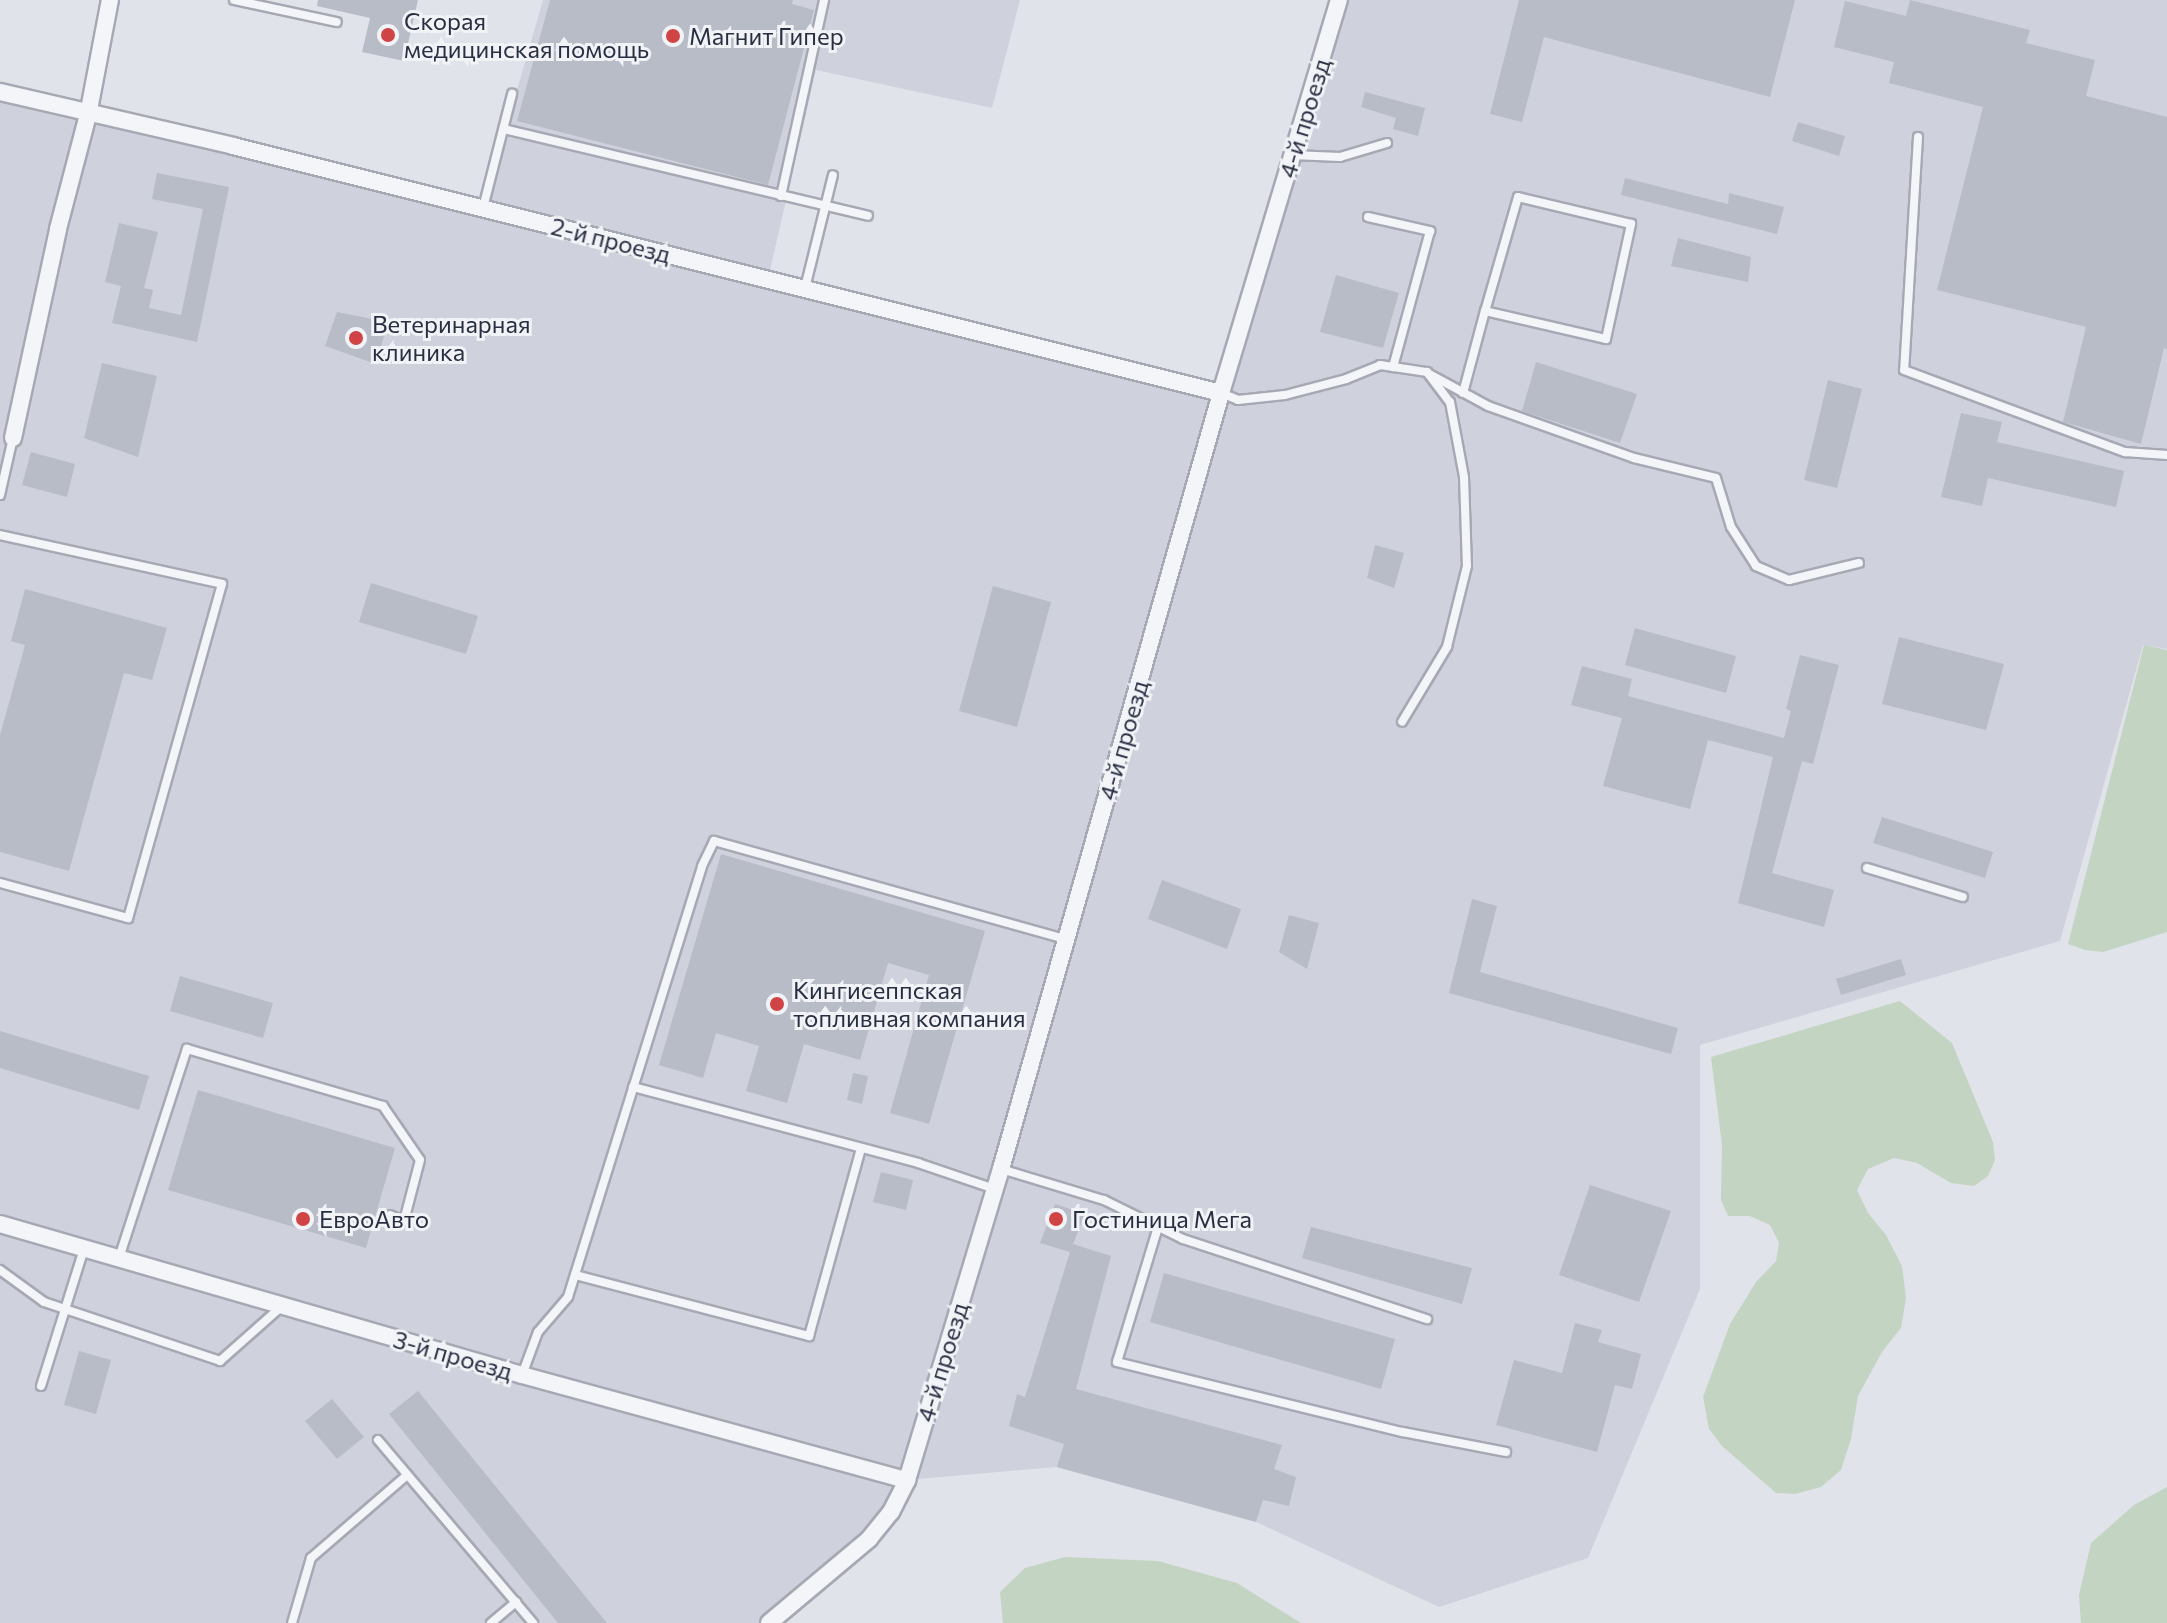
<!DOCTYPE html>
<meta charset="utf-8">
<style>
body{margin:0}
#map{position:relative;width:2167px;height:1623px;overflow:hidden;background:#e1e3ea;font-family:Commissioner,sans-serif}
div>[style]{position:absolute}
.built>*{inset:0;background:#cfd2dc}
.green>*{inset:0;background:#c4d4c2}
.building>*{inset:0;background:#b8bcc7}
.roads{filter:drop-shadow(2px 0 #a6a9b4) drop-shadow(-2px 0 #a6a9b4) drop-shadow(0 2px #a6a9b4) drop-shadow(0 -2px #a6a9b4)}
.lane>*{height:8px;margin:-4px;padding:0 4px;transform-origin:4px;border-radius:4px;background:#f4f5f8}
.street>*{height:16px;margin:-8px;padding:0 8px;transform-origin:8px;border-radius:8px;background:#f4f5f8}
.dots>*{width:22px;height:22px;translate:-50% -50%;box-sizing:border-box;border:4px solid #f1f3f7;border-radius:50%}
span{translate:-50% -50%;white-space:nowrap;text-align:center;line-height:1.15;-webkit-text-stroke:6px #f1f3f7;paint-order:stroke}
.poi-label{font-size:24px;color:#292f42}
.left{translate:0 -50%;text-align:left}
.street-label{font-size:24px;color:#292f42}
</style>
<div id="map">
<div class="built">
<div style="clip-path:polygon(543px 0,1020px 0,992px 108px,816px 70px,768px 279px,483px 208px)"></div>
<div style="clip-path:polygon(1338px 0,2167px 0,2167px 649px,2143px 645px,2060px 941px,1700px 1045px,1700px 1289px,1588px 1558px,1439px 1607px,1256px 1522px,1056px 1467px,907px 1480px,869px 1539px,764px 1623px,0 1623px,0 92px,1221px 393px)"></div>
</div>
<div class="green">
<div style="clip-path:polygon(2144px 645px,2167px 650px,2167px 932px,2103px 952px,2085px 950px,2068px 944px)"></div>
<div style="clip-path:polygon(1900px 1001px,1952px 1043px,1993px 1142px,1995px 1160px,1988px 1176px,1974px 1186px,1951px 1183px,1917px 1163px,1894px 1158px,1868px 1169px,1857px 1190px,1868px 1213px,1886px 1235px,1902px 1266px,1906px 1298px,1901px 1328px,1882px 1352px,1858px 1396px,1851px 1439px,1841px 1470px,1821px 1487px,1795px 1494px,1776px 1493px,1722px 1446px,1709px 1429px,1703px 1397px,1730px 1324px,1756px 1282px,1776px 1261px,1779px 1243px,1770px 1225px,1750px 1216px,1728px 1216px,1721px 1200px,1722px 1145px,1711px 1057px)"></div>
<div style="clip-path:polygon(2167px 1487px,2167px 1623px,2081px 1623px,2079px 1595px,2091px 1543px,2134px 1505px)"></div>
<div style="clip-path:polygon(1065px 1557px,1158px 1561px,1237px 1583px,1301px 1623px,1003px 1623px,1000px 1592px,1025px 1568px)"></div>
</div>
<div class="building">
<div style="clip-path:polygon(318px 0,418px 0,404px 61px,362px 52px,370px 18px,317px 6px)"></div>
<div style="clip-path:polygon(550px 0,793px 0,792px 4px,814px 10px,768px 185px,517px 121px)"></div>
<div style="clip-path:polygon(1519px 0,1795px 0,1770px 97px,1544px 37px,1522px 122px,1490px 114px)"></div>
<div style="clip-path:polygon(1910px 0,2030px 30px,2026px 43px,2095px 60px,2086px 96px,2167px 117px,2167px 349px,2164px 348px,2141px 444px,2063px 422px,2086px 327px,1937px 290px,1983px 107px,1889px 83px,1894px 62px,1834px 47px,1845px 1px,1906px 16px)"></div>
<div style="clip-path:polygon(1365px 92px,1425px 108px,1418px 136px,1393px 129px,1396px 118px,1361px 107px)"></div>
<div style="clip-path:polygon(1798px 122px,1845px 136px,1839px 156px,1792px 141px)"></div>
<div style="clip-path:polygon(157px 173px,229px 187px,197px 342px,112px 323px,121px 286px,105px 282px,119px 223px,158px 232px,144px 288px,153px 290px,149px 308px,181px 315px,203px 209px,152px 199px)"></div>
<div style="clip-path:polygon(1625px 178px,1728px 204px,1729px 193px,1784px 207px,1777px 234px,1621px 195px)"></div>
<div style="clip-path:polygon(1678px 238px,1751px 257px,1748px 282px,1671px 266px)"></div>
<div style="clip-path:polygon(1336px 275px,1399px 293px,1383px 348px,1320px 332px)"></div>
<div style="clip-path:polygon(337px 312px,388px 322px,376px 364px,325px 346px)"></div>
<div style="clip-path:polygon(1536px 362px,1637px 394px,1620px 443px,1522px 411px)"></div>
<div style="clip-path:polygon(102px 363px,157px 376px,138px 457px,84px 438px)"></div>
<div style="clip-path:polygon(1828px 380px,1862px 389px,1837px 488px,1804px 480px)"></div>
<div style="clip-path:polygon(1961px 413px,2002px 422px,1997px 442px,2124px 471px,2116px 507px,1988px 478px,1982px 506px,1941px 497px)"></div>
<div style="clip-path:polygon(31px 452px,75px 464px,67px 497px,22px 485px)"></div>
<div style="clip-path:polygon(1375px 545px,1404px 553px,1394px 588px,1367px 578px)"></div>
<div style="clip-path:polygon(371px 583px,478px 616px,466px 654px,359px 622px)"></div>
<div style="clip-path:polygon(993px 586px,1051px 602px,1017px 727px,959px 711px)"></div>
<div style="clip-path:polygon(25px 589px,167px 628px,152px 680px,124px 673px,69px 871px,0 852px,0 735px,25px 645px,11px 641px)"></div>
<div style="clip-path:polygon(1635px 628px,1736px 656px,1726px 693px,1625px 665px)"></div>
<div style="clip-path:polygon(1899px 637px,2004px 664px,1986px 730px,1882px 704px)"></div>
<div style="clip-path:polygon(1800px 655px,1839px 665px,1813px 764px,1802px 761px,1772px 873px,1834px 890px,1824px 927px,1738px 903px,1773px 757px,1708px 740px,1690px 809px,1603px 786px,1622px 718px,1571px 705px,1582px 666px,1632px 679px,1628px 696px,1784px 738px,1791px 711px,1786px 709px)"></div>
<div style="clip-path:polygon(1882px 817px,1993px 852px,1985px 878px,1873px 843px)"></div>
<div style="clip-path:polygon(721px 854px,985px 931px,929px 1124px,890px 1113px,929px 975px,888px 963px,860px 1060px,804px 1044px,787px 1103px,746px 1091px,759px 1046px,716px 1033px,703px 1078px,659px 1065px)"></div>
<div style="clip-path:polygon(1162px 880px,1241px 909px,1227px 949px,1148px 919px)"></div>
<div style="clip-path:polygon(1472px 899px,1497px 906px,1480px 972px,1678px 1028px,1671px 1054px,1449px 993px)"></div>
<div style="clip-path:polygon(1289px 915px,1319px 923px,1307px 969px,1279px 952px)"></div>
<div style="clip-path:polygon(1901px 959px,1906px 975px,1841px 995px,1836px 979px)"></div>
<div style="clip-path:polygon(180px 976px,273px 1003px,263px 1038px,170px 1011px)"></div>
<div style="clip-path:polygon(0 1031px,149px 1076px,139px 1110px,0 1068px)"></div>
<div style="clip-path:polygon(853px 1073px,868px 1076px,862px 1104px,847px 1100px)"></div>
<div style="clip-path:polygon(198px 1090px,395px 1148px,366px 1248px,168px 1190px)"></div>
<div style="clip-path:polygon(881px 1172px,913px 1180px,906px 1210px,873px 1202px)"></div>
<div style="clip-path:polygon(1590px 1185px,1671px 1211px,1639px 1302px,1559px 1275px)"></div>
<div style="clip-path:polygon(1055px 1204px,1085px 1214px,1073px 1244px,1111px 1256px,1076px 1389px,1282px 1445px,1274px 1469px,1296px 1477px,1289px 1506px,1263px 1500px,1256px 1522px,1057px 1467px,1064px 1444px,1009px 1426px,1017px 1394px,1025px 1397px,1070px 1252px,1040px 1243px)"></div>
<div style="clip-path:polygon(1311px 1227px,1472px 1268px,1462px 1304px,1302px 1258px)"></div>
<div style="clip-path:polygon(1164px 1273px,1395px 1339px,1381px 1389px,1150px 1322px)"></div>
<div style="clip-path:polygon(1575px 1323px,1602px 1330px,1598px 1342px,1641px 1354px,1632px 1389px,1615px 1385px,1597px 1452px,1496px 1425px,1514px 1360px,1562px 1373px)"></div>
<div style="clip-path:polygon(79px 1351px,111px 1360px,96px 1414px,64px 1405px)"></div>
<div style="clip-path:polygon(418px 1391px,607px 1623px,558px 1623px,389px 1414px)"></div>
<div style="clip-path:polygon(332px 1399px,364px 1437px,337px 1459px,305px 1421px)"></div>
</div>
<div class="roads">
<div class="lane">
<div style="left:234px;top:0;width:105px;rotate:12.1deg"></div>
<div style="left:504px;top:129px;width:374px;rotate:13.4deg"></div>
<div style="left:1918px;top:137px;width:233px;rotate:93.4deg"></div>
<div style="left:1904px;top:370px;width:236px;rotate:20.4deg"></div>
<div style="left:2125px;top:452px;width:42px;rotate:4.1deg"></div>
<div style="left:1292px;top:155px;width:48px;rotate:2.4deg"></div>
<div style="left:1340px;top:157px;width:49px;rotate:-16.6deg"></div>
<div style="left:781px;top:196px;width:201px;rotate:-77.6deg"></div>
<div style="left:483px;top:208px;width:118px;rotate:-75.7deg"></div>
<div style="left:1368px;top:217px;width:64px;rotate:12.7deg"></div>
<div style="left:1430px;top:231px;width:141px;rotate:105.2deg"></div>
<div style="left:805px;top:288px;width:116px;rotate:-76.1deg"></div>
<div style="left:1431px;top:375px;width:65px;rotate:28.5deg"></div>
<div style="left:1488px;top:406px;width:155px;rotate:19.6deg"></div>
<div style="left:1634px;top:458px;width:84px;rotate:13.7deg"></div>
<div style="left:1716px;top:478px;width:51px;rotate:73deg"></div>
<div style="left:1731px;top:527px;width:46px;rotate:57.3deg"></div>
<div style="left:1756px;top:566px;width:36px;rotate:23deg"></div>
<div style="left:1789px;top:580px;width:72px;rotate:-13.7deg"></div>
<div style="left:1221px;top:393px;width:18px;rotate:22deg"></div>
<div style="left:1238px;top:400px;width:47px;rotate:-6.1deg"></div>
<div style="left:1285px;top:395px;width:63px;rotate:-14.7deg"></div>
<div style="left:1346px;top:379px;width:37px;rotate:-22deg"></div>
<div style="left:1380px;top:365px;width:48px;rotate:8.5deg"></div>
<div style="left:1427px;top:372px;width:38px;rotate:53deg"></div>
<div style="left:1450px;top:402px;width:76px;rotate:79.4deg"></div>
<div style="left:1464px;top:477px;width:89px;rotate:88.1deg"></div>
<div style="left:1467px;top:566px;width:83px;rotate:103.9deg"></div>
<div style="left:1447px;top:647px;width:87px;rotate:121deg"></div>
<div style="left:1463px;top:393px;width:85px;rotate:-75deg"></div>
<div style="left:1485px;top:311px;width:124px;rotate:13deg"></div>
<div style="left:1606px;top:339px;width:118px;rotate:-77.7deg"></div>
<div style="left:1631px;top:224px;width:116px;rotate:-166.6deg"></div>
<div style="left:1518px;top:197px;width:119px;rotate:106.1deg"></div>
<div style="left:0;top:495px;width:58px;rotate:-77.2deg"></div>
<div style="left:0;top:535px;width:227px;rotate:12.4deg"></div>
<div style="left:222px;top:584px;width:347px;rotate:105.7deg"></div>
<div style="left:128px;top:918px;width:133px;rotate:-164.7deg"></div>
<div style="left:1867px;top:868px;width:100px;rotate:16.8deg"></div>
<div style="left:633px;top:1087px;width:295px;rotate:14.9deg"></div>
<div style="left:918px;top:1163px;width:81px;rotate:18.7deg"></div>
<div style="left:1001px;top:1169px;width:108px;rotate:16.8deg"></div>
<div style="left:1104px;top:1200px;width:88px;rotate:26.3deg"></div>
<div style="left:1183px;top:1239px;width:257px;rotate:18.2deg"></div>
<div style="left:1158px;top:1227px;width:141px;rotate:106.9deg"></div>
<div style="left:1117px;top:1362px;width:294px;rotate:13.8deg"></div>
<div style="left:1403px;top:1432px;width:105px;rotate:11deg"></div>
<div style="left:119px;top:1258px;width:220px;rotate:-72deg"></div>
<div style="left:187px;top:1049px;width:204px;rotate:16.2deg"></div>
<div style="left:383px;top:1106px;width:65px;rotate:55.6deg"></div>
<div style="left:420px;top:1160px;width:63px;rotate:104.7deg"></div>
<div style="left:404px;top:1221px;width:15px;rotate:-157deg"></div>
<div style="left:0;top:1270px;width:54px;rotate:36deg"></div>
<div style="left:44px;top:1302px;width:186px;rotate:18.5deg"></div>
<div style="left:220px;top:1361px;width:83px;rotate:-41.6deg"></div>
<div style="left:575px;top:1275px;width:242px;rotate:14.6deg"></div>
<div style="left:809px;top:1336px;width:195px;rotate:-74.5deg"></div>
<div style="left:522px;top:1375px;width:46px;rotate:-69.6deg"></div>
<div style="left:538px;top:1332px;width:46px;rotate:-49.4deg"></div>
<div style="left:568px;top:1297px;width:451px;rotate:-72.7deg"></div>
<div style="left:702px;top:866px;width:28px;rotate:-64deg"></div>
<div style="left:714px;top:841px;width:365px;rotate:15.6deg"></div>
<div style="left:41px;top:1386px;width:144px;rotate:-72.6deg"></div>
<div style="left:378px;top:1440px;width:240px;rotate:49.7deg"></div>
<div style="left:292px;top:1623px;width:68px;rotate:-73.7deg"></div>
<div style="left:311px;top:1558px;width:127px;rotate:-40.8deg"></div>
<div style="left:491px;top:1623px;width:33px;rotate:-40deg"></div>
</div>
<div class="street">
<div style="left:0;top:92px;width:239px;rotate:13deg"></div>
<div style="left:233px;top:146px;width:1018px;rotate:14.04deg"></div>
<div style="left:13px;top:438px;width:214px;rotate:-77.8deg"></div>
<div style="left:58px;top:229px;width:118px;rotate:-75.3deg"></div>
<div style="left:88px;top:115px;width:117px;rotate:-79.2deg"></div>
<div style="left:0;top:1224px;width:543px;rotate:16.13deg"></div>
<div style="left:522px;top:1375px;width:399px;rotate:15.3deg"></div>
<div style="left:769px;top:1623px;width:131px;rotate:-40deg"></div>
<div style="left:869px;top:1539px;width:35px;rotate:-51deg"></div>
<div style="left:891px;top:1512px;width:36px;rotate:-63deg"></div>
<div style="left:907px;top:1480px;width:325px;rotate:-73.2deg"></div>
<div style="left:1001px;top:1169px;width:807px;rotate:-74.17deg"></div>
<div style="left:1221px;top:393px;width:410px;rotate:-73.3deg"></div>
</div>
</div>
<div class="dots">
<div style="left:388px;top:35px;background:#d14445"></div>
<div style="left:673px;top:36px;background:#d14445"></div>
<div style="left:356px;top:338px;background:#d14445"></div>
<div style="left:777px;top:1004px;background:#d14445"></div>
<div style="left:303px;top:1219px;background:#d14445"></div>
<div style="left:1056px;top:1219px;background:#d14445"></div>
</div>
<div class="poi-label">
<span class="left" style="left:404px;top:35px">Скорая<br>медицинская помощь</span>
<span class="left" style="left:689px;top:36px">Магнит Гипер</span>
<span class="left" style="left:372px;top:338px">Ветеринарная<br>клиника</span>
<span class="left" style="left:793px;top:1004px">Кингисеппская<br>топливная компания</span>
<span class="left" style="left:319px;top:1219px">ЕвроАвто</span>
<span class="left" style="left:1072px;top:1219px">Гостиница Мега</span>
</div>
<div class="street-label">
<span style="left:1304px;top:118px;rotate:-73deg">4-й проезд</span>
<span style="left:611px;top:240px;rotate:14deg">2-й проезд</span>
<span style="left:1123px;top:740px;rotate:-74deg">4-й проезд</span>
<span style="left:453px;top:1355px;rotate:16deg">3-й проезд</span>
<span style="left:942px;top:1362px;rotate:-73deg">4-й проезд</span>
</div>
</div>
